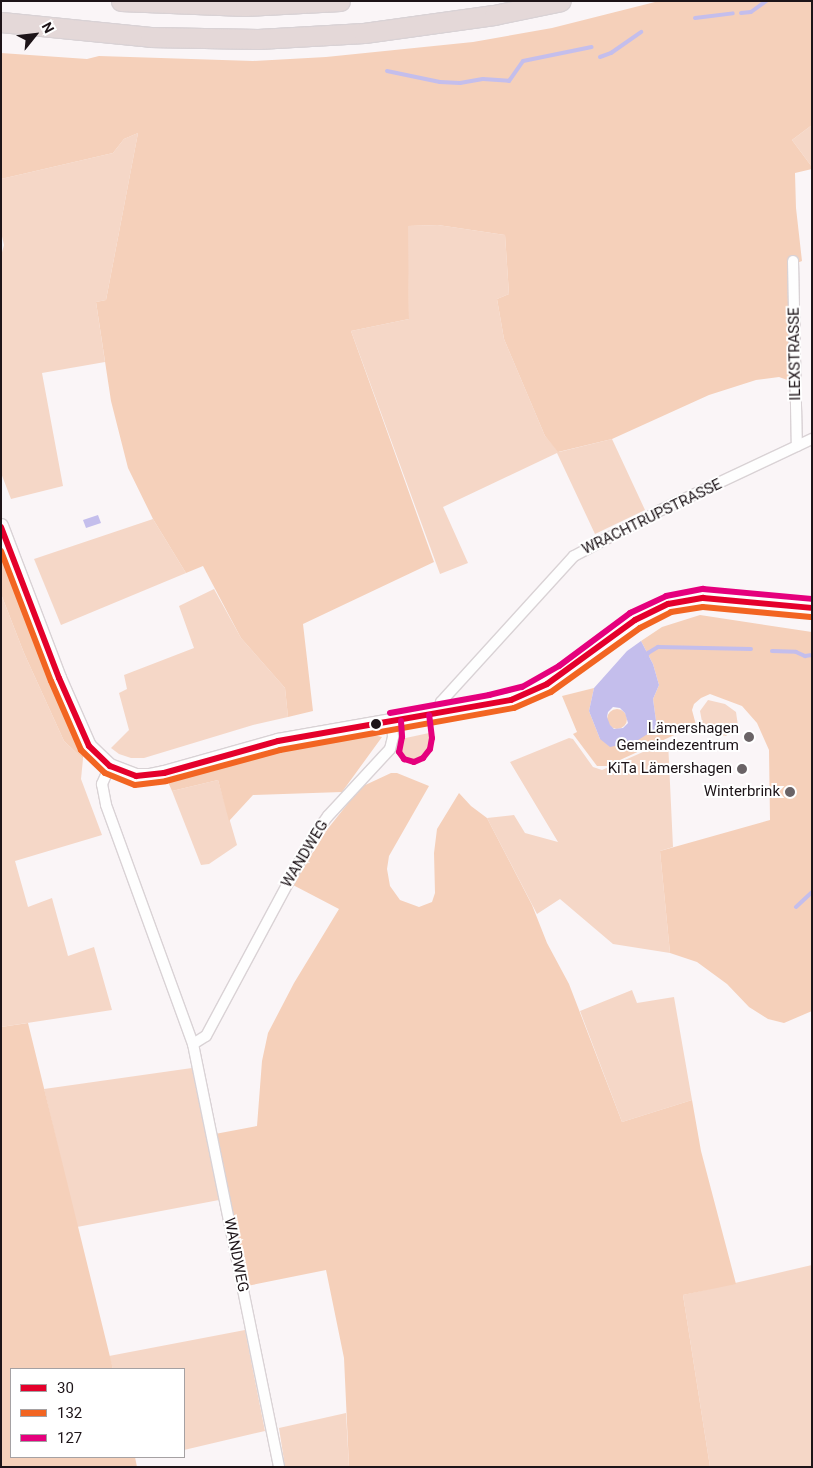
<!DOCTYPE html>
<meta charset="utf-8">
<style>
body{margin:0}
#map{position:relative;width:813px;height:1468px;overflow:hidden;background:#faf5f7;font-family:Roboto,sans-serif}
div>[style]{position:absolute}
.green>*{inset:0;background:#f5d7c7}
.forest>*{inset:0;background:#f5d0ba}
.round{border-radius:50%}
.water>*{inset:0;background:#c4beec}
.stream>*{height:4px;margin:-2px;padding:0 2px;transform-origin:2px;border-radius:2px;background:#c4beec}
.roads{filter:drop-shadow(1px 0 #d9d2d5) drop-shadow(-1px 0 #d9d2d5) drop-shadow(0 1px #d9d2d5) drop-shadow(0 -1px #d9d2d5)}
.minor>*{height:10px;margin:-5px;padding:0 5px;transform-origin:5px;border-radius:5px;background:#fefefe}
.secondary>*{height:14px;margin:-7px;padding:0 7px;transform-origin:7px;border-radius:7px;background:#fefefe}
.motorway>*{height:19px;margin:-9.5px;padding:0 9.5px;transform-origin:9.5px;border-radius:9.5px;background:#e4d8d8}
.bus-1>*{height:6px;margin:-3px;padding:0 3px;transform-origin:3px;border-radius:3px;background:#e4002b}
.bus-2>*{height:6px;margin:-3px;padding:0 3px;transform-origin:3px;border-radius:3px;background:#f26522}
.bus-3>*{height:6px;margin:-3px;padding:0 3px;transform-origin:3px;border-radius:3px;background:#e5007d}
.dots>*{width:14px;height:14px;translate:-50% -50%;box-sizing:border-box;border:2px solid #fff;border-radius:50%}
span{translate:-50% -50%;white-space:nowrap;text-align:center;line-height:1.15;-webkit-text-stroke:4px #fff;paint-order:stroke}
.street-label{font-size:15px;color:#1d1418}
.poi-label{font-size:15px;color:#1d1418}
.right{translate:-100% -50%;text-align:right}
.frame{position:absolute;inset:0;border:2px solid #1d1418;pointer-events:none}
.legend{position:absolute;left:10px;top:1368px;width:175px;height:90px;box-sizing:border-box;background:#fff;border:1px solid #a5a1a3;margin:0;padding:6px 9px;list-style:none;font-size:15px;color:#1d1418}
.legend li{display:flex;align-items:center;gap:10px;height:25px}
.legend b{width:25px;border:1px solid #a5a1a3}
.north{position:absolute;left:10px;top:10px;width:50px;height:50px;-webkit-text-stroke:4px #fff;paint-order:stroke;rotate:61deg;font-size:14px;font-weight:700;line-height:20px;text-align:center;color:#1d1418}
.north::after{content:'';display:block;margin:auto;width:18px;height:22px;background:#1d1418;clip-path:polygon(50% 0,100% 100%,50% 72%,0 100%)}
</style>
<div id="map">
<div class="green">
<div style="clip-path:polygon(812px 125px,812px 167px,792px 140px)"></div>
<div style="clip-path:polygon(138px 133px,106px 300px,96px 302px,105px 362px,42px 373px,63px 486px,11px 499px,1px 473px,1px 256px,4px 245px,1px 232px,1px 179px,113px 153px,124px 139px)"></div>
<div style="clip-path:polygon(438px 225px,505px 235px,509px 294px,497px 299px,504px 339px,545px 436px,559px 452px,612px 439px,645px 510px,595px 534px,557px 453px,443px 507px,468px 563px,440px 574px,351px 331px,409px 319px,407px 226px)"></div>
<div style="clip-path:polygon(153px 519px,186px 573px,61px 625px,34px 559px)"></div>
<div style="clip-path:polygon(214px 589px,241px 638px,285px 688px,288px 717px,253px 725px,144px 758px,131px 758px,119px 754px,111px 748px,129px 730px,119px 693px,127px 689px,124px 675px,194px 648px,179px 606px)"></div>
<div style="clip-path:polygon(1px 594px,24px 653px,64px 741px,83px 759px,81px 779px,102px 835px,15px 861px,28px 907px,52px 898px,68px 956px,94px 947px,112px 1010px,1px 1027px)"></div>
<div style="clip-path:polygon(708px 700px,725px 704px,736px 712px,738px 726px,726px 736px,704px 732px,700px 711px)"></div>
<div style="clip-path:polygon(429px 733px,432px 744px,425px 760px,411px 764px,401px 760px,396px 749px,401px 739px)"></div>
<div style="clip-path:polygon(569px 738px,573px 739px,593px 767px,602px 770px,668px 741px,673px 847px,660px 851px,670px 953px,613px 944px,560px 899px,537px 914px,487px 818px,514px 815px,525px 833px,558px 842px,510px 762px)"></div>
<div style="clip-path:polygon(218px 780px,237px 845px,209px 864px,201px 865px,172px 791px)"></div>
<div style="clip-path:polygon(632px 990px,637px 1003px,674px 997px,692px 1100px,622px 1122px,580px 1011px)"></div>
<div style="clip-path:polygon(192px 1068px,219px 1200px,77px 1227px,44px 1089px)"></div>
<div style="clip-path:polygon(812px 1265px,812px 1467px,710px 1467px,683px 1295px)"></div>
<div style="clip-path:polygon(245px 1330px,265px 1431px,184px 1450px,184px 1369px,113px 1369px,109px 1356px)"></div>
<div style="clip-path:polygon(346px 1413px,349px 1467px,285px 1467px,279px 1428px)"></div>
</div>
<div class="forest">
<div style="clip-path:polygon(659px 1px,812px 1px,812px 125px,792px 140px,812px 167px,812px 169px,795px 173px,796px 208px,802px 261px,797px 263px,793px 382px,779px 377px,756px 380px,709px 395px,612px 439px,558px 452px,545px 436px,504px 339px,497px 299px,509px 294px,505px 235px,438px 225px,408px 226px,409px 319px,351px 331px,434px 562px,303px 624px,313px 711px,288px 717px,285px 688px,241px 638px,203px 566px,186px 573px,153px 519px,128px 468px,111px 401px,96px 302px,106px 300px,138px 133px,124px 139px,113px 153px,1px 179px,1px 53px,87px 59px,99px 56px,253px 61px,326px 57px,473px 42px,552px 28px)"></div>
<div style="clip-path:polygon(1px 557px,73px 737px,83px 754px,83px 759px,64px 741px,24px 653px,1px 594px)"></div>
<div style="clip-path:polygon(700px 615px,812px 632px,812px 1011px,784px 1023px,768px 1019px,749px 1007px,727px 984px,697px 962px,670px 953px,660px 851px,770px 820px,769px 750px,757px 723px,742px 706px,710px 694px,701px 698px,694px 704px,692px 710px,696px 725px,607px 766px,597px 766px,573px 734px,577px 732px,562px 696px,594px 688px,589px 711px,600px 739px,657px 728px,653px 699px,659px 685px,653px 664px,641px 641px,662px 627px)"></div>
<div class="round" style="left:607px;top:709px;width:20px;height:20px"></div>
<div style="clip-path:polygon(374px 735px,382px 737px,342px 792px,253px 795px,229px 821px,218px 780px,172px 791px,168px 782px,287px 750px)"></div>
<div style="clip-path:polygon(391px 773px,397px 773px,429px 786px,389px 856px,387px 869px,390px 886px,400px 900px,419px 907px,432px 902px,435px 893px,434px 853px,437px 829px,459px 793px,471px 806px,487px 818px,532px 905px,547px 943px,569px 984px,622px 1122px,692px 1100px,701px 1151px,736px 1284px,683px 1295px,710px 1467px,349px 1467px,344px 1358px,326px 1270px,247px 1286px,215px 1134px,257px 1126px,262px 1061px,268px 1033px,294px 983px,339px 909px,293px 885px,326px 831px,361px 787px)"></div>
<div style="clip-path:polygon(28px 1023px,113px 1369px,11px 1369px,11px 1457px,135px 1457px,137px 1467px,1px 1467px,1px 1027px)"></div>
</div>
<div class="water">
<div style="clip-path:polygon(98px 515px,101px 523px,86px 528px,83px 520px)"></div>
<div style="clip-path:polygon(evenodd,641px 641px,653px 664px,659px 685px,653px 699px,657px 728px,635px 742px,610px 747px,600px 739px,589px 711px,594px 688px,627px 651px,641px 641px,613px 707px,620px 708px,625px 713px,628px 723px,623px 728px,614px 729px,610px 725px,607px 717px,608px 712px,613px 707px)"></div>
</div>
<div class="stream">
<div style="left:741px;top:13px;width:10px;rotate:-6deg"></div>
<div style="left:751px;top:12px;width:19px;rotate:-36deg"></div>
<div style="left:695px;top:18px;width:38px;rotate:-7deg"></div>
<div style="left:600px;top:57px;width:12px;rotate:-20deg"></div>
<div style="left:611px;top:53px;width:37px;rotate:-35deg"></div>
<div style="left:387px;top:71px;width:54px;rotate:11.7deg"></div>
<div style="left:440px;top:82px;width:20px;rotate:3deg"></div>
<div style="left:460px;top:83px;width:23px;rotate:-10deg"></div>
<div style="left:483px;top:79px;width:26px;rotate:4deg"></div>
<div style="left:509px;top:81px;width:24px;rotate:-55deg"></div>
<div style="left:523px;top:61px;width:70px;rotate:-11.5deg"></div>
<div style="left:772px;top:651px;width:24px;rotate:2deg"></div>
<div style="left:796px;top:652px;width:10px;rotate:24deg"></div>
<div style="left:805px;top:656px;width:7px;rotate:-8deg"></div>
<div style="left:645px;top:658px;width:6px;rotate:-59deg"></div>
<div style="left:648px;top:653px;width:12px;rotate:-31deg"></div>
<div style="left:658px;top:647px;width:93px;rotate:1.2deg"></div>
<div style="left:796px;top:907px;width:22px;rotate:-43deg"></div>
</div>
<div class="roads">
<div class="minor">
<div style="left:793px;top:261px;width:185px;rotate:88.8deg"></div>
<div style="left:438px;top:714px;width:12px;rotate:-76deg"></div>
<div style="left:441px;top:702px;width:197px;rotate:-47.7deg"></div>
<div style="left:574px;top:556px;width:98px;rotate:-27.9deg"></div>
<div style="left:661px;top:510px;width:167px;rotate:-25.2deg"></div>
<div style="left:110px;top:766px;width:20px;rotate:114deg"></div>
<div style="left:102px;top:784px;width:21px;rotate:79deg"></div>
<div style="left:106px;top:805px;width:254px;rotate:70deg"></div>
<div style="left:193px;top:1044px;width:432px;rotate:78.5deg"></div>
<div style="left:193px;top:1044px;width:15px;rotate:-32deg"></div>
<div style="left:206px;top:1036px;width:222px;rotate:-61.8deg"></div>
<div style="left:311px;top:840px;width:29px;rotate:-55deg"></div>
<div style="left:328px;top:816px;width:91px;rotate:-47.2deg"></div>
<div style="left:390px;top:749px;width:12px;rotate:-76deg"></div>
<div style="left:393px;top:737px;width:15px;rotate:-94deg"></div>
</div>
<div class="secondary">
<div style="left:1px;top:526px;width:163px;rotate:69.1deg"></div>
<div style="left:59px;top:678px;width:74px;rotate:66.2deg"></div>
<div style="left:89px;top:746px;width:29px;rotate:44deg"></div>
<div style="left:110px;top:766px;width:28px;rotate:21deg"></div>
<div style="left:136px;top:776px;width:13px"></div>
<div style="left:149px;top:776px;width:15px;rotate:-11deg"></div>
<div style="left:164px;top:773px;width:118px;rotate:-15.7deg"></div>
<div style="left:278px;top:741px;width:237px;rotate:-10deg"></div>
<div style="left:511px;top:700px;width:39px;rotate:-24deg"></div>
<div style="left:547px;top:684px;width:109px;rotate:-36deg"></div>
<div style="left:635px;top:620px;width:37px;rotate:-26deg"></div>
<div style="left:668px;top:604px;width:36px;rotate:-10deg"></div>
<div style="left:703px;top:598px;width:109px;rotate:5.2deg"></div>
</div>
<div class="motorway">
<div style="left:121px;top:1px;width:124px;rotate:2.3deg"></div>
<div style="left:245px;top:6px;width:95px;rotate:-3deg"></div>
<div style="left:1px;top:22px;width:150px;rotate:5.7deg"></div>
<div style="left:150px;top:37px;width:108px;rotate:1.1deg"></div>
<div style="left:258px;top:39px;width:106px;rotate:-3.2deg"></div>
<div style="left:364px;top:33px;width:131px;rotate:-7.9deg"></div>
<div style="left:494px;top:15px;width:68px;rotate:-11.8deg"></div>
</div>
</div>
<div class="bus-1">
<div style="left:1px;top:527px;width:162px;rotate:69deg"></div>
<div style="left:59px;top:678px;width:74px;rotate:66.2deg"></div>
<div style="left:89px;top:746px;width:29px;rotate:44deg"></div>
<div style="left:110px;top:766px;width:28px;rotate:21deg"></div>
<div style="left:136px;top:776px;width:28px;rotate:-6deg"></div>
<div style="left:164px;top:773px;width:118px;rotate:-15.7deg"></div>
<div style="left:278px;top:741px;width:237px;rotate:-10deg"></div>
<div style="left:511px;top:700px;width:39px;rotate:-24deg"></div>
<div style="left:547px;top:684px;width:109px;rotate:-36deg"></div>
<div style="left:635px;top:620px;width:37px;rotate:-26deg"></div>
<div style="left:668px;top:604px;width:36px;rotate:-10deg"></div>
<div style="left:703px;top:598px;width:109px;rotate:5.2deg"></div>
</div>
<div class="bus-2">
<div style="left:1px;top:551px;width:139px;rotate:69deg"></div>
<div style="left:51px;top:681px;width:75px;rotate:66.5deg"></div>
<div style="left:81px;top:750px;width:33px;rotate:44deg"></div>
<div style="left:105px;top:773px;width:32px;rotate:22deg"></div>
<div style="left:135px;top:785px;width:31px;rotate:-7deg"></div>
<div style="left:166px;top:781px;width:118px;rotate:-15.2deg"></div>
<div style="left:280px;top:750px;width:238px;rotate:-10.2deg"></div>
<div style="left:514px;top:708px;width:40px;rotate:-23.4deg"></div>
<div style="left:551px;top:692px;width:110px;rotate:-35.7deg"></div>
<div style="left:640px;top:628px;width:35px;rotate:-27deg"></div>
<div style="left:671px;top:612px;width:32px;rotate:-9deg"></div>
<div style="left:703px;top:607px;width:108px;rotate:5.3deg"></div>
</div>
<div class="bus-3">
<div style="left:390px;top:713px;width:101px;rotate:-10.3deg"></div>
<div style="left:489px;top:695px;width:34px;rotate:-14deg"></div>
<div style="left:522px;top:687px;width:43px;rotate:-29.6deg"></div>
<div style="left:559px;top:666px;width:89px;rotate:-36.7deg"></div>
<div style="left:630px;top:613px;width:40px;rotate:-25deg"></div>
<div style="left:666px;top:596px;width:38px;rotate:-11deg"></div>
<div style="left:703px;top:589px;width:109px;rotate:5.2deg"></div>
<div style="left:401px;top:721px;width:16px;rotate:86deg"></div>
<div style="left:402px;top:737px;width:15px;rotate:101deg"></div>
<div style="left:399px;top:752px;width:9px;rotate:54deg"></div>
<div style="left:404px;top:759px;width:10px;rotate:17deg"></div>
<div style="left:414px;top:762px;width:10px;rotate:-24deg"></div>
<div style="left:423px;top:758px;width:11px;rotate:-52deg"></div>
<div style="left:430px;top:749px;width:11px;rotate:-80deg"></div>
<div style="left:432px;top:738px;width:23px;rotate:-97deg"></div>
</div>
<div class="dots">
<div style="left:376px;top:724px;background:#1d1418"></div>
<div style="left:749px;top:737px;background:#6a6366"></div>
<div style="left:742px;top:769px;background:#6a6366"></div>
<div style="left:790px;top:792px;background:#6a6366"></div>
</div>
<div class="street-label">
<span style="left:795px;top:354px;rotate:-91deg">ILEXSTRASSE</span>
<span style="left:652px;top:517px;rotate:-26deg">WRACHTRUPSTRASSE</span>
<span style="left:305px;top:854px;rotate:-59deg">WANDWEG</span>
<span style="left:236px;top:1255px;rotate:79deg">WANDWEG</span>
</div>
<div class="poi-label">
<span class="right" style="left:739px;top:737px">Lämershagen<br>Gemeindezentrum</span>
<span class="right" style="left:732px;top:769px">KiTa Lämershagen</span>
<span class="right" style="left:780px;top:792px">Winterbrink</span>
</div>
<div class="frame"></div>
<ul class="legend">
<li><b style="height:6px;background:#e4002b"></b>30</li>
<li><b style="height:6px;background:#f26522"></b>132</li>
<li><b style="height:6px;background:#e5007d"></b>127</li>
</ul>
<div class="north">N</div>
</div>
